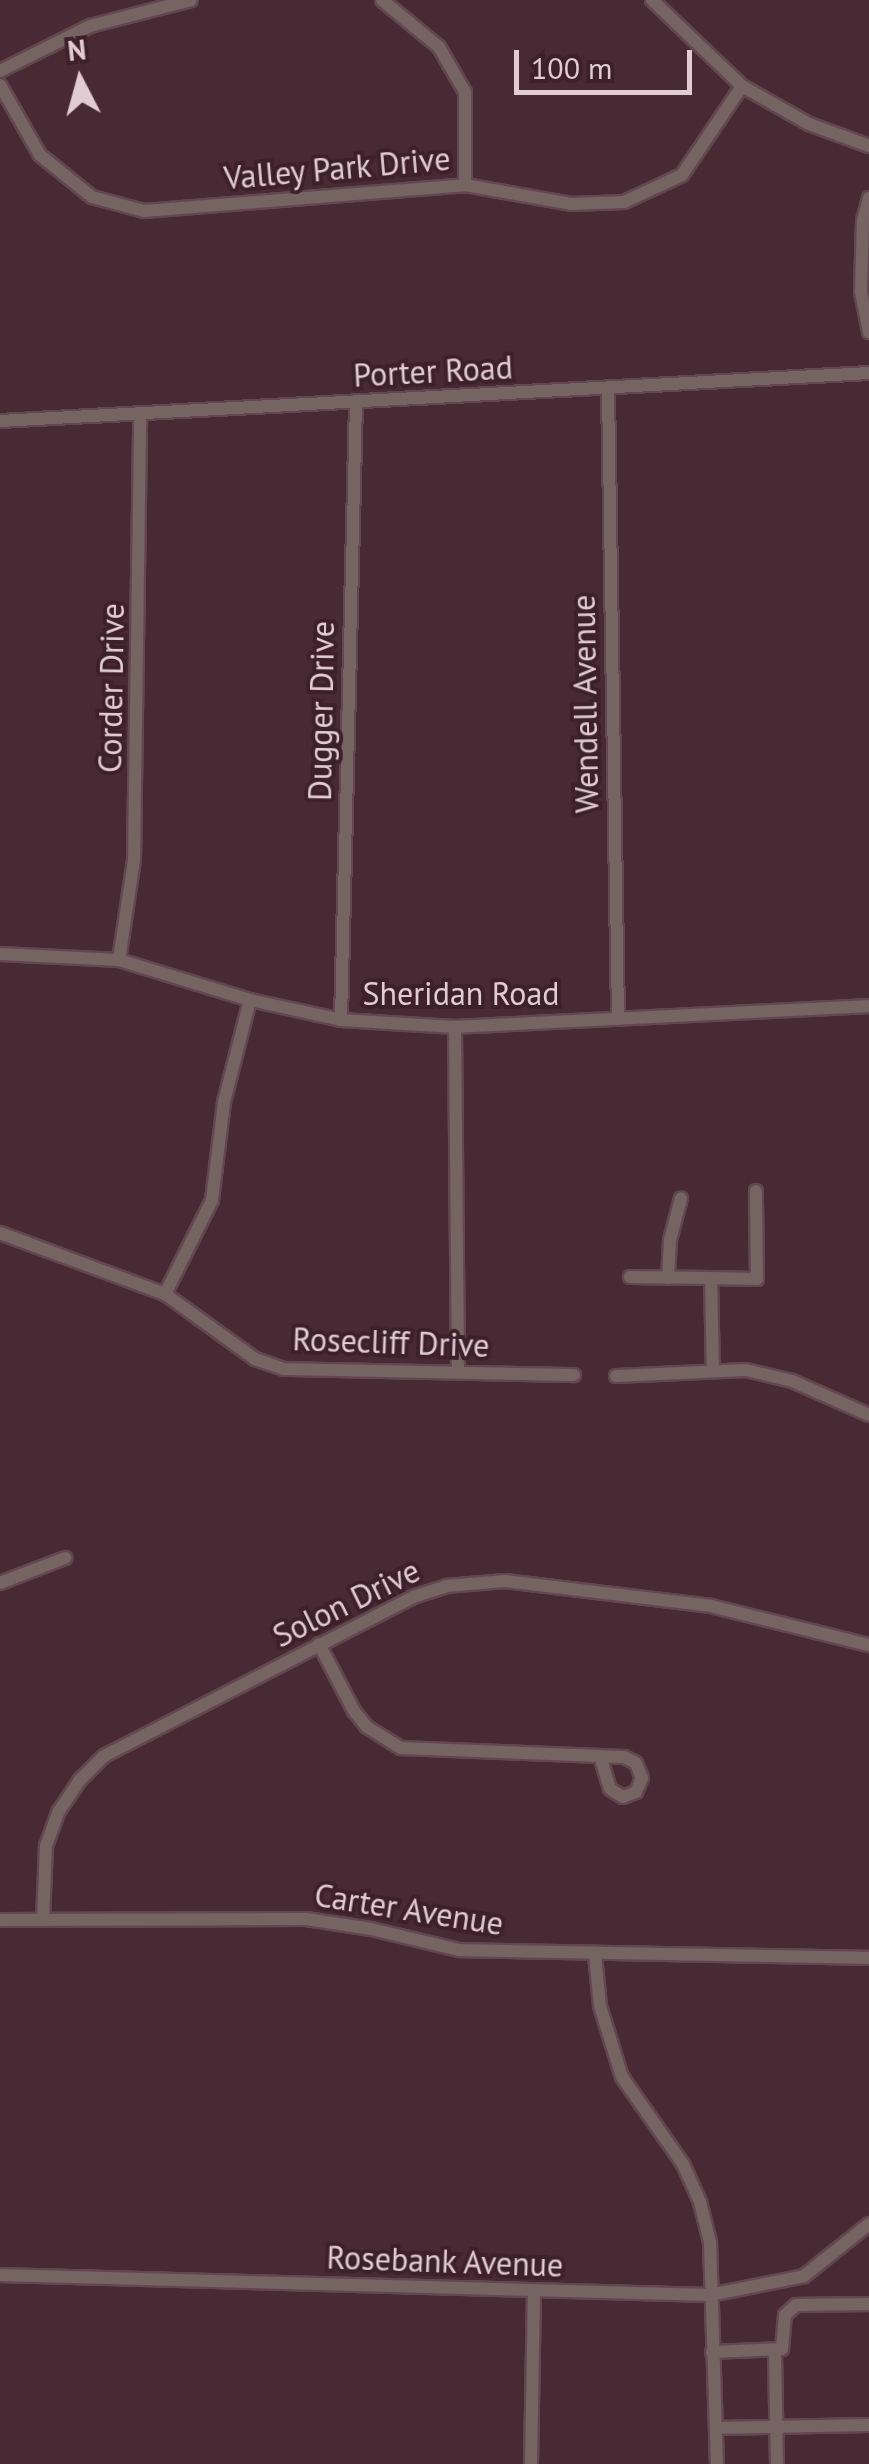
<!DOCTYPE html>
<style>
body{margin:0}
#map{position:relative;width:869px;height:2464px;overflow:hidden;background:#482a34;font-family:"PT Sans",sans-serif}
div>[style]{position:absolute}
.roads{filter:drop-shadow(2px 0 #634750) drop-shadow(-2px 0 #634750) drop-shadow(0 2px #634750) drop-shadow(0 -2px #634750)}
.minor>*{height:12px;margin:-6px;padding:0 6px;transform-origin:6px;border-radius:6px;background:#756462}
span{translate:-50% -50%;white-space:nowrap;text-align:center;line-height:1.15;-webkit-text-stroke:8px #3d202a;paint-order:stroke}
.street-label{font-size:32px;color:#e0ccd2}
.north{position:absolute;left:30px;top:30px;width:100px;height:100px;-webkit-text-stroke:8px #3d202a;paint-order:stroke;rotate:354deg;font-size:28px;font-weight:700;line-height:40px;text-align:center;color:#e0ccd2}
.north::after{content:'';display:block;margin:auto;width:35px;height:45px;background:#e0ccd2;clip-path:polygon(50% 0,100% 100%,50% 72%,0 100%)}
.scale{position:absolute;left:514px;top:50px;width:178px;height:45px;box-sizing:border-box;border:5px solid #e0ccd2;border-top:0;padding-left:12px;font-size:30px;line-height:35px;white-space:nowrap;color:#e0ccd2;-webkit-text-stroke:8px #3d202a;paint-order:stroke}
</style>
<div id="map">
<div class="roads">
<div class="minor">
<div style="left:382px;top:0;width:74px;rotate:39.5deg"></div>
<div style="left:439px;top:47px;width:52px;rotate:60deg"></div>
<div style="left:465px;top:92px;width:93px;rotate:90deg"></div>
<div style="left:652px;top:0;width:124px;rotate:43.7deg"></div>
<div style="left:742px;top:86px;width:77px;rotate:29.6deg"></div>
<div style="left:809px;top:124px;width:64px;rotate:20.1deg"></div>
<div style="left:0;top:71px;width:101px;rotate:-26.6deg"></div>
<div style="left:90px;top:26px;width:104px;rotate:-14.4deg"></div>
<div style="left:0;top:85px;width:81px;rotate:60.3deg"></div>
<div style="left:40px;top:155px;width:67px;rotate:38.9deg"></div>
<div style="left:92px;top:197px;width:54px;rotate:15.1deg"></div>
<div style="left:144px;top:211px;width:322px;rotate:-4.6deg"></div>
<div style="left:465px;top:185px;width:109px;rotate:10.1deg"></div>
<div style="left:572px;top:204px;width:52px;rotate:-2.2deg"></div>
<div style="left:624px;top:202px;width:64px;rotate:-25deg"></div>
<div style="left:682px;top:175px;width:107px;rotate:-56deg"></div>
<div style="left:869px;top:198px;width:23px;rotate:105deg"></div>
<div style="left:863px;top:220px;width:72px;rotate:91.6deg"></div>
<div style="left:861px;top:292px;width:41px;rotate:78.7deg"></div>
<div style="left:608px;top:389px;width:630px;rotate:89.09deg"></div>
<div style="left:0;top:421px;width:870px;rotate:-3.16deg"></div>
<div style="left:0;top:954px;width:119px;rotate:2.9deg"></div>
<div style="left:119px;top:960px;width:137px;rotate:17deg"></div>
<div style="left:250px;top:1000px;width:93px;rotate:12.4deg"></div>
<div style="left:341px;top:1020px;width:114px;rotate:3.5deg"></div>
<div style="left:455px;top:1027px;width:415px;rotate:-2.9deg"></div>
<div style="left:119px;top:960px;width:101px;rotate:-81.5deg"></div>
<div style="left:134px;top:860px;width:444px;rotate:-89.2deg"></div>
<div style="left:341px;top:1020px;width:617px;rotate:-88.61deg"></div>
<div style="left:455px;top:1027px;width:342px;rotate:89.5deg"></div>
<div style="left:0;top:1233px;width:176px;rotate:20.3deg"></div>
<div style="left:165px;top:1294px;width:111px;rotate:35.8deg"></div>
<div style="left:255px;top:1359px;width:31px;rotate:19deg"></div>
<div style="left:284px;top:1369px;width:290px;rotate:1.2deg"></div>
<div style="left:630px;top:1277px;width:81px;rotate:0.7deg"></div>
<div style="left:711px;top:1278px;width:93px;rotate:88.8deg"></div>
<div style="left:668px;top:1278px;width:38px;rotate:-87deg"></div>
<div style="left:670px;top:1240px;width:43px;rotate:-75.3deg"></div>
<div style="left:711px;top:1278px;width:46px;rotate:1.2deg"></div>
<div style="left:757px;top:1279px;width:88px;rotate:-90.7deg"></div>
<div style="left:165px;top:1294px;width:105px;rotate:-63.4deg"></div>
<div style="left:212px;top:1200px;width:99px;rotate:-83deg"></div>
<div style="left:224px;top:1102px;width:105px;rotate:-75.7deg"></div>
<div style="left:616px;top:1376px;width:130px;rotate:-2.6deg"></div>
<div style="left:746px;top:1370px;width:47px;rotate:13.4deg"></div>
<div style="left:792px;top:1381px;width:84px;rotate:23.8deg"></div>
<div style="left:0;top:1583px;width:70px;rotate:-21deg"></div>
<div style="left:319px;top:1644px;width:76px;rotate:62.4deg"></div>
<div style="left:354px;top:1711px;width:21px;rotate:51deg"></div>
<div style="left:367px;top:1727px;width:40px;rotate:32deg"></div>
<div style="left:401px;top:1748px;width:199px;rotate:2.3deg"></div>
<div style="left:600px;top:1756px;width:34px;rotate:73deg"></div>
<div style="left:610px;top:1789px;width:15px;rotate:32deg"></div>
<div style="left:623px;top:1797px;width:14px;rotate:-21deg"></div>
<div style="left:636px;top:1792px;width:15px;rotate:-67deg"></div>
<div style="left:642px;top:1778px;width:16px;rotate:-112deg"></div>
<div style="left:636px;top:1763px;width:13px;rotate:-153deg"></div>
<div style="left:624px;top:1757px;width:24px;rotate:-178deg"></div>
<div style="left:0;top:1920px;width:306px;rotate:-0.2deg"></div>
<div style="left:306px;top:1919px;width:66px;rotate:8.7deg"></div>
<div style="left:371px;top:1929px;width:90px;rotate:13.4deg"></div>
<div style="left:459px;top:1950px;width:410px;rotate:1.1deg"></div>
<div style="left:43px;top:1920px;width:74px;rotate:-87.7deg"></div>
<div style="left:46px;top:1846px;width:37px;rotate:-70deg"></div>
<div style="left:59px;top:1811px;width:36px;rotate:-56deg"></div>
<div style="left:79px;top:1781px;width:35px;rotate:-45deg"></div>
<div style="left:104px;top:1756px;width:348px;rotate:-27.2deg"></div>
<div style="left:413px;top:1597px;width:35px;rotate:-18deg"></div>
<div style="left:446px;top:1586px;width:59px;rotate:-4.8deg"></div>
<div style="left:505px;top:1581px;width:208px;rotate:6.9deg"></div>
<div style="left:711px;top:1606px;width:163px;rotate:13.9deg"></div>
<div style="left:595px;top:1955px;width:51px;rotate:84.4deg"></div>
<div style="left:600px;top:2006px;width:74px;rotate:72.8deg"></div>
<div style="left:622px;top:2077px;width:106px;rotate:55deg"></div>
<div style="left:683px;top:2164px;width:42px;rotate:65.9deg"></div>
<div style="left:700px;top:2202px;width:41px;rotate:76deg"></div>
<div style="left:710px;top:2242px;width:222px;rotate:88.2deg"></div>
<div style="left:0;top:2275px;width:710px;rotate:1.61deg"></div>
<div style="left:710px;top:2295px;width:96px;rotate:-11.4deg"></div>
<div style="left:804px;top:2276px;width:83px;rotate:-38.7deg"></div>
<div style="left:775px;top:2351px;width:113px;rotate:89deg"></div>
<div style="left:712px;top:2352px;width:70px;rotate:-2.5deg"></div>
<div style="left:782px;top:2349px;width:34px;rotate:-85deg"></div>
<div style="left:785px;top:2315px;width:15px;rotate:-42deg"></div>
<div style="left:796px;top:2305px;width:73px;rotate:-0.8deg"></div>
<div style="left:716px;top:2428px;width:153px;rotate:-1.1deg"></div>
<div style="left:531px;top:2464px;width:172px;rotate:-89deg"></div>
</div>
</div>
<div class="street-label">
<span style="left:337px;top:168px;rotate:-5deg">Valley Park Drive</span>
<span style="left:433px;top:371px;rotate:-3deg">Porter Road</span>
<span style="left:111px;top:688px;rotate:-89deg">Corder Drive</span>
<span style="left:585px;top:704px;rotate:-91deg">Wendell Avenue</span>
<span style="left:321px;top:711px;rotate:-89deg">Dugger Drive</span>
<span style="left:461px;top:993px">Sheridan Road</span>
<span style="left:391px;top:1342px;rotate:2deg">Rosecliff Drive</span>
<span style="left:346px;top:1603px;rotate:-26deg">Solon Drive</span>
<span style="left:409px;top:1909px;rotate:9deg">Carter Avenue</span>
<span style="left:445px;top:2261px;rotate:2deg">Rosebank Avenue</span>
</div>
<div class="north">N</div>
<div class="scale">100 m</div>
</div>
